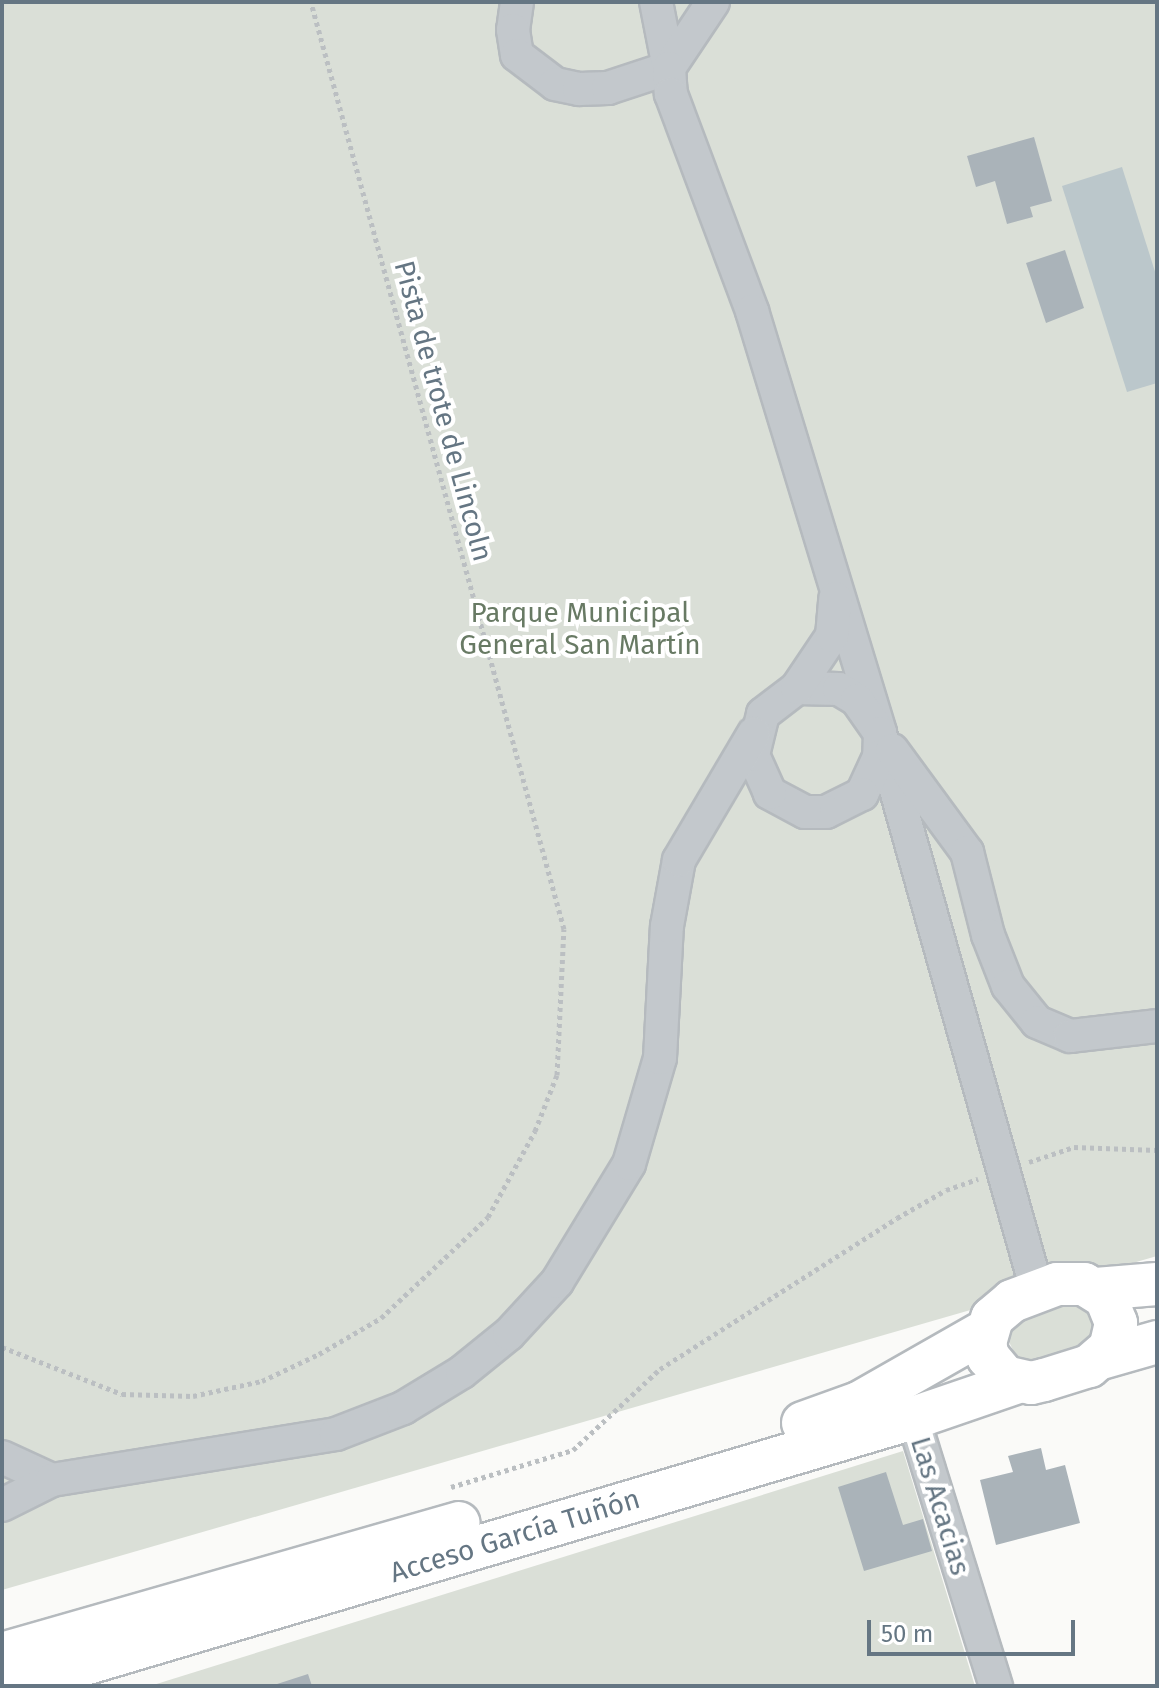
<!DOCTYPE html>
<meta charset="utf-8">
<style>
body{margin:0}
#map{position:relative;width:1159px;height:1688px;overflow:hidden;background:#fafaf8;font-family:"Fira Sans",sans-serif}
div>[style]{position:absolute}
.green>*{inset:0;background:#dadfd7}
.water>*{inset:0;background:#bbc7cb}
.building>*{inset:0;background:#aab3b9}
.path>*{height:5px;margin-top:-2.5px;transform-origin:0;background:repeating-linear-gradient(90deg,#bbbfc2 0 4px,transparent 0 8px)}
.roads{filter:drop-shadow(2px 0 #b5babe) drop-shadow(-2px 0 #b5babe) drop-shadow(0 2px #b5babe) drop-shadow(0 -2px #b5babe)}
.minor>*{height:32px;margin:-16px;padding:0 16px;transform-origin:16px;border-radius:16px;background:#c3c8cc}
.major>*{height:42px;margin:-21px;padding:0 21px;transform-origin:21px;border-radius:21px;background:#fff}
span{translate:-50% -50%;white-space:nowrap;text-align:center;line-height:1.15;-webkit-text-stroke:8px #fff;paint-order:stroke}
.street-label{font-size:28px;color:#657683}
.park-label{font-size:28px;color:#687a64}
.frame{position:absolute;inset:0;border:4px solid #657683;pointer-events:none}
.scale{position:absolute;left:867px;top:1620px;width:208px;height:36px;box-sizing:border-box;border:4px solid #657683;border-top:0;padding-left:10px;font-size:24px;line-height:28px;white-space:nowrap;color:#657683;-webkit-text-stroke:6px #fff;paint-order:stroke}
</style>
<div id="map">
<div class="green">
<div style="clip-path:polygon(2px 2px,1157px 2px,1157px 1256px,2px 1590px)"></div>
<div style="clip-path:polygon(1072px 1298px,1097px 1314px,1096px 1344px,1036px 1366px,1018px 1360px,1006px 1336px,1012px 1318px)"></div>
<div style="clip-path:polygon(903px 1451px,975px 1686px,150px 1686px)"></div>
</div>
<div class="water">
<div style="clip-path:polygon(1122px 167px,1157px 278px,1157px 383px,1127px 392px,1062px 186px)"></div>
</div>
<div class="building">
<div style="clip-path:polygon(1034px 137px,1052px 201px,1030px 207px,1033px 217px,1007px 224px,995px 181px,976px 187px,967px 156px)"></div>
<div style="clip-path:polygon(1065px 250px,1084px 308px,1046px 323px,1026px 263px)"></div>
<div style="clip-path:polygon(1041px 1448px,1046px 1470px,1065px 1465px,1080px 1523px,996px 1545px,980px 1480px,1013px 1472px,1008px 1456px)"></div>
<div style="clip-path:polygon(886px 1472px,903px 1525px,923px 1519px,932px 1551px,864px 1571px,838px 1487px)"></div>
<div style="clip-path:polygon(308px 1674px,312px 1686px,274px 1686px,274px 1685px)"></div>
</div>
<div class="path">
<div style="left:1029px;top:1162px;width:47px;rotate:-18.4deg"></div>
<div style="left:1074px;top:1147px;width:83px;rotate:2.1deg"></div>
<div style="left:2px;top:1347px;width:129px;rotate:21.4deg"></div>
<div style="left:122px;top:1394px;width:71px;rotate:1.6deg"></div>
<div style="left:193px;top:1396px;width:71px;rotate:-12.3deg"></div>
<div style="left:262px;top:1381px;width:63px;rotate:-25.3deg"></div>
<div style="left:319px;top:1354px;width:72px;rotate:-30.1deg"></div>
<div style="left:381px;top:1318px;width:147px;rotate:-43.3deg"></div>
<div style="left:488px;top:1217px;width:98px;rotate:-61.3deg"></div>
<div style="left:535px;top:1131px;width:60px;rotate:-68.6deg"></div>
<div style="left:557px;top:1075px;width:146px;rotate:-87.3deg"></div>
<div style="left:564px;top:929px;width:961px;rotate:-105.27deg"></div>
<div style="left:451px;top:1487px;width:127px;rotate:-16.9deg"></div>
<div style="left:573px;top:1450px;width:119px;rotate:-43deg"></div>
<div style="left:660px;top:1369px;width:281px;rotate:-32.5deg"></div>
<div style="left:897px;top:1218px;width:56px;rotate:-29.7deg"></div>
<div style="left:946px;top:1190px;width:34px;rotate:-19deg"></div>
</div>
<div class="roads">
<div class="minor">
<div style="left:517px;top:2px;width:28px;rotate:98deg"></div>
<div style="left:513px;top:30px;width:25px;rotate:81deg"></div>
<div style="left:517px;top:55px;width:48px;rotate:37.3deg"></div>
<div style="left:555px;top:84px;width:25px;rotate:12deg"></div>
<div style="left:579px;top:89px;width:29px;rotate:-2deg"></div>
<div style="left:608px;top:88px;width:64px;rotate:-18.2deg"></div>
<div style="left:669px;top:68px;width:67px;rotate:-101.1deg"></div>
<div style="left:713px;top:2px;width:79px;rotate:123.7deg"></div>
<div style="left:669px;top:68px;width:26px;rotate:86deg"></div>
<div style="left:671px;top:94px;width:232px;rotate:69.5deg"></div>
<div style="left:752px;top:311px;width:441px;rotate:73.1deg"></div>
<div style="left:880px;top:733px;width:579px;rotate:74.26deg"></div>
<div style="left:797px;top:688px;width:42px;rotate:1.4deg"></div>
<div style="left:839px;top:689px;width:21px;rotate:31deg"></div>
<div style="left:857px;top:700px;width:40px;rotate:55.1deg"></div>
<div style="left:880px;top:733px;width:24px;rotate:92deg"></div>
<div style="left:879px;top:757px;width:41px;rotate:114.7deg"></div>
<div style="left:862px;top:794px;width:40px;rotate:153.4deg"></div>
<div style="left:826px;top:812px;width:21px;rotate:180deg"></div>
<div style="left:805px;top:812px;width:40px;rotate:-152deg"></div>
<div style="left:770px;top:793px;width:42px;rotate:-114.1deg"></div>
<div style="left:753px;top:755px;width:42px;rotate:-76.3deg"></div>
<div style="left:763px;top:714px;width:43px;rotate:-37.4deg"></div>
<div style="left:797px;top:688px;width:63px;rotate:-56.1deg"></div>
<div style="left:832px;top:636px;width:38px;rotate:-85deg"></div>
<div style="left:892px;top:750px;width:127px;rotate:53.7deg"></div>
<div style="left:967px;top:852px;width:86px;rotate:75.8deg"></div>
<div style="left:988px;top:935px;width:55px;rotate:68.6deg"></div>
<div style="left:1008px;top:986px;width:46px;rotate:51.1deg"></div>
<div style="left:1037px;top:1022px;width:36px;rotate:23deg"></div>
<div style="left:1070px;top:1036px;width:88px;rotate:-6.6deg"></div>
<div style="left:913px;top:1418px;width:281px;rotate:72.8deg"></div>
<div style="left:2px;top:1457px;width:55px;rotate:24.7deg"></div>
<div style="left:2px;top:1505px;width:56px;rotate:-26.6deg"></div>
<div style="left:52px;top:1480px;width:288px;rotate:-9.2deg"></div>
<div style="left:336px;top:1434px;width:72px;rotate:-21.2deg"></div>
<div style="left:403px;top:1408px;width:69px;rotate:-31.4deg"></div>
<div style="left:462px;top:1372px;width:60px;rotate:-39deg"></div>
<div style="left:509px;top:1334px;width:71px;rotate:-47.3deg"></div>
<div style="left:557px;top:1282px;width:138px;rotate:-58.6deg"></div>
<div style="left:629px;top:1164px;width:110px;rotate:-73.7deg"></div>
<div style="left:660px;top:1058px;width:132px;rotate:-87deg"></div>
<div style="left:667px;top:926px;width:67px;rotate:-79.7deg"></div>
<div style="left:679px;top:860px;width:147px;rotate:-59.4deg"></div>
</div>
<div class="major">
<div style="left:1057px;top:1284px;width:27px"></div>
<div style="left:1084px;top:1284px;width:26px;rotate:32deg"></div>
<div style="left:1106px;top:1298px;width:27px;rotate:68deg"></div>
<div style="left:1116px;top:1323px;width:26px;rotate:103deg"></div>
<div style="left:1110px;top:1348px;width:28px;rotate:139deg"></div>
<div style="left:1089px;top:1366px;width:47px;rotate:162.7deg"></div>
<div style="left:1044px;top:1380px;width:13px;rotate:167deg"></div>
<div style="left:1031px;top:1383px;width:27px;rotate:-167deg"></div>
<div style="left:1005px;top:1377px;width:26px;rotate:-130deg"></div>
<div style="left:988px;top:1357px;width:14px;rotate:-102deg"></div>
<div style="left:985px;top:1343px;width:26px;rotate:-74deg"></div>
<div style="left:992px;top:1318px;width:26px;rotate:-40deg"></div>
<div style="left:1012px;top:1301px;width:48px;rotate:-20.7deg"></div>
<div style="left:1096px;top:1289px;width:61px;rotate:-4.7deg"></div>
<div style="left:1101px;top:1358px;width:58px;rotate:-15.9deg"></div>
<div style="left:803px;top:1423px;width:59px;rotate:-19.7deg"></div>
<div style="left:859px;top:1403px;width:147px;rotate:-29.7deg"></div>
<div style="left:2px;top:1654px;width:475px;rotate:-16deg"></div>
<div style="left:10px;top:1686px;width:942px;rotate:-16.53deg"></div>
<div style="left:913px;top:1418px;width:111px;rotate:-18.9deg"></div>
</div>
</div>
<div class="street-label">
<span style="left:443px;top:411px;rotate:75deg">Pista de trote de Lincoln</span>
<span style="left:940px;top:1506px;rotate:73deg">Las Acacias</span>
<span style="left:515px;top:1536px;rotate:-17deg">Acceso García Tuñón</span>
</div>
<div class="park-label">
<span style="left:580px;top:629px">Parque Municipal<br>General San Martín</span>
</div>
<div class="frame"></div>
<div class="scale">50 m</div>
</div>
